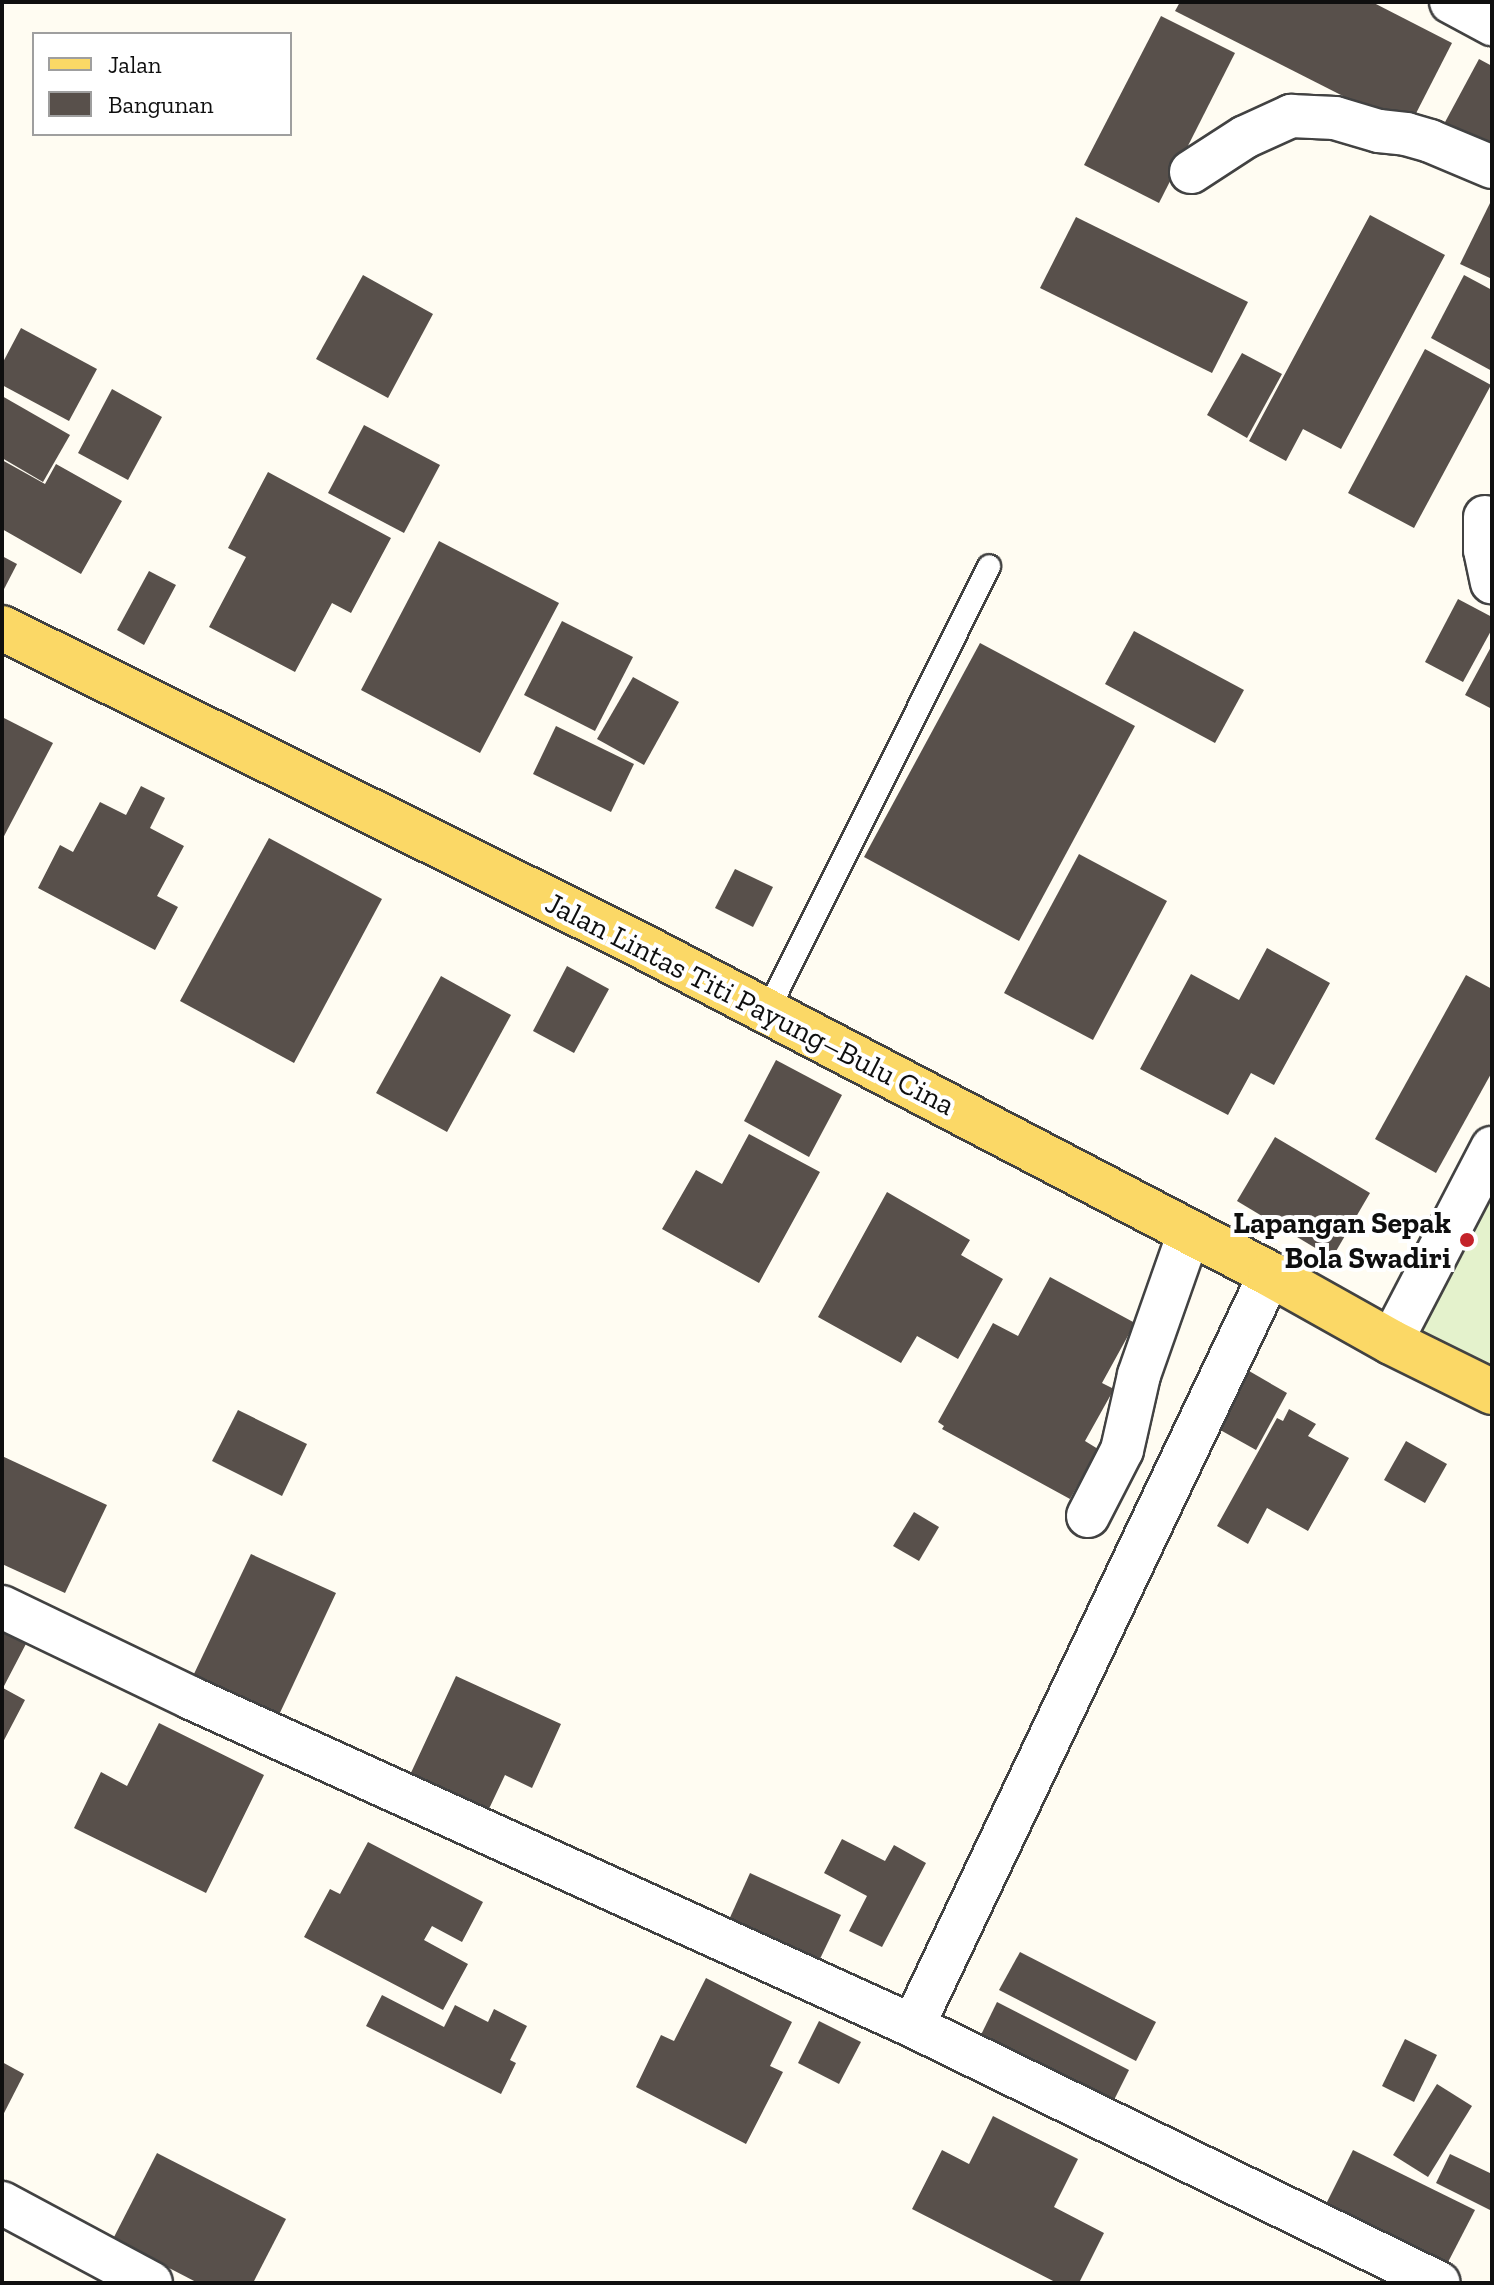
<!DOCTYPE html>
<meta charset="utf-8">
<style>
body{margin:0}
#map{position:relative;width:1494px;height:2285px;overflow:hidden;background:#fffcf2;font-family:"Zilla Slab",serif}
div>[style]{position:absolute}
.pitch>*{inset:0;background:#e4f2cc}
.building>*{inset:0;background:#58504b}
.roads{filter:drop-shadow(2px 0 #424242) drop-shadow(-2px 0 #424242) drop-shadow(0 2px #424242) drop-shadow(0 -2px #424242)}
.service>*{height:22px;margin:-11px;padding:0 11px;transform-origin:11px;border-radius:11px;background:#fff}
.minor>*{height:42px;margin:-21px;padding:0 21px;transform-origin:21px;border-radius:21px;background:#fff}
.primary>*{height:44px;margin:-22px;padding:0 22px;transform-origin:22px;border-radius:22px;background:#fbd866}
.dots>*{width:22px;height:22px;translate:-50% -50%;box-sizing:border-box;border:4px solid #fff;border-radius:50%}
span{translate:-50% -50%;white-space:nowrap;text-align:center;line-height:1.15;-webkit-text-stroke:8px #fff;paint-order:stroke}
.street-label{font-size:30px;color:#0f0f0f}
.poi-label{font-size:30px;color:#0f0f0f;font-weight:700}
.right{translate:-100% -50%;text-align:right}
.frame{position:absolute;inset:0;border:4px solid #0f0f0f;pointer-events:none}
.legend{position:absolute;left:32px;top:32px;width:260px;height:104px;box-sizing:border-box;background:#fff;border:2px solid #9f9f9f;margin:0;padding:10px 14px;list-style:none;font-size:24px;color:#0f0f0f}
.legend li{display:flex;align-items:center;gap:16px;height:40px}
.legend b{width:40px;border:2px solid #9f9f9f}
</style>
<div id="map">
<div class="pitch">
<div style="clip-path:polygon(1492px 1137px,1492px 1392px,1391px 1342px)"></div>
</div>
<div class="building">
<div style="clip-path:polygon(1180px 2px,1372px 2px,1452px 43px,1408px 129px,1175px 11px)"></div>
<div style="clip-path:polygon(1161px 16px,1235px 53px,1159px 203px,1084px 165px)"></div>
<div style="clip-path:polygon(1479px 59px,1492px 66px,1492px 150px,1444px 124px)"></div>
<div style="clip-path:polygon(1492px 199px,1492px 279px,1460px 264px)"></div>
<div style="clip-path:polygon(1370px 215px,1445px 255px,1341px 449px,1303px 429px,1286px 461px,1249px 441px)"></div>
<div style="clip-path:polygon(1076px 217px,1248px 302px,1212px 373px,1040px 288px)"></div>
<div style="clip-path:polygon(363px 275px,433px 314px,388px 398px,316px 359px)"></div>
<div style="clip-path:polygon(1464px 275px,1492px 290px,1492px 371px,1431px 338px)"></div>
<div style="clip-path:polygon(21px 328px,97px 369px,69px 421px,2px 385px,2px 364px)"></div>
<div style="clip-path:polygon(1425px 349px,1491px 385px,1414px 528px,1348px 493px)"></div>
<div style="clip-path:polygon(1242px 353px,1282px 374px,1247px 438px,1207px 415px)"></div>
<div style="clip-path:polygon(112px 389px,162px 417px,128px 480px,78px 453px)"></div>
<div style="clip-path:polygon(2px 396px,70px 435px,43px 482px,2px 458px)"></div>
<div style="clip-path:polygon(364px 425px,440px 465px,404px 533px,328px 493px)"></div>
<div style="clip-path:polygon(2px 460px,45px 484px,56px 464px,122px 501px,81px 574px,2px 529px)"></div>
<div style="clip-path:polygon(268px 472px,391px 538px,351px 613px,332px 603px,295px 672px,209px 627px,246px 557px,228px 548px)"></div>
<div style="clip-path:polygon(439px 541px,559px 603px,480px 753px,361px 690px)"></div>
<div style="clip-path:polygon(2px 556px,17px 564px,2px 593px)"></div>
<div style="clip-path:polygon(149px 571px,176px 585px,144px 645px,117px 630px)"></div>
<div style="clip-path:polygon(1458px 599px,1492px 617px,1492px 629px,1463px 682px,1425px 662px)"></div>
<div style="clip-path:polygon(562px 621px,633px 657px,595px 731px,524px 695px)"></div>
<div style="clip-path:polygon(1134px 631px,1244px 690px,1215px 743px,1105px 684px)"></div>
<div style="clip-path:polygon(980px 643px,1135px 726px,1019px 941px,864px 857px)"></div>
<div style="clip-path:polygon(1492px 645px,1492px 709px,1465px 695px)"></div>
<div style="clip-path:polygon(633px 677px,679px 702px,644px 765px,597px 739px)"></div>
<div style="clip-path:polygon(2px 717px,53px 743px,2px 840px)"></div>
<div style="clip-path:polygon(556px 726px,634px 764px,611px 812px,533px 774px)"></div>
<div style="clip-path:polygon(141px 786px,165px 798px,150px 828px,184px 846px,157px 896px,178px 907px,155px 950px,38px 888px,60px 845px,73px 852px,100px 802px,126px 815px)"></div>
<div style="clip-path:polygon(269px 838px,382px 899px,294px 1063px,180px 1001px)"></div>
<div style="clip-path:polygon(1079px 854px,1167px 901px,1093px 1040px,1004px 993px)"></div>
<div style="clip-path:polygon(735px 869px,773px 887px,753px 927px,715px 908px)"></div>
<div style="clip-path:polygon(1267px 948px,1330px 983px,1274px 1085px,1251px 1073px,1228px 1115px,1140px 1069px,1191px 974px,1239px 1000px)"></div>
<div style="clip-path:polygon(567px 966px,609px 989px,574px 1053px,533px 1031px)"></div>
<div style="clip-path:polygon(1466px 975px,1492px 989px,1492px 1072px,1436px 1173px,1375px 1139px)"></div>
<div style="clip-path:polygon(441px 976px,511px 1015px,447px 1132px,376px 1093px)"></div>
<div style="clip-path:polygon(776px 1060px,842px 1095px,809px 1157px,744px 1121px)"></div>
<div style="clip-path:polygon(749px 1134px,820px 1172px,759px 1283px,662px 1229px,696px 1170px,722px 1184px)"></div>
<div style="clip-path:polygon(1275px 1137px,1370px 1193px,1332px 1258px,1237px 1201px)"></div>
<div style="clip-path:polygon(887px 1192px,970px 1240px,961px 1255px,1003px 1279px,958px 1359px,917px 1336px,901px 1363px,818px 1317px)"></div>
<div style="clip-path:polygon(1050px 1277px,1135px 1323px,1102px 1383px,1114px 1389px,1085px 1441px,1098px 1449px,1070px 1499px,942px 1429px,944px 1426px,938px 1422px,993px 1323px,1018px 1336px)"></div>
<div style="clip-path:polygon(1237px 1364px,1287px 1393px,1256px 1450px,1206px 1422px)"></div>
<div style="clip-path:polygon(1289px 1409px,1316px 1424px,1308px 1436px,1349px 1458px,1308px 1531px,1267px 1508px,1248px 1544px,1217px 1526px,1277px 1418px,1283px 1421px)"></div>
<div style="clip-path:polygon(238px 1410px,307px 1444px,282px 1496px,212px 1461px)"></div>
<div style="clip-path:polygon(1406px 1441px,1447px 1464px,1425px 1503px,1384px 1480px)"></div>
<div style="clip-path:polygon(2px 1456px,107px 1505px,65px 1593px,2px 1564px)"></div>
<div style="clip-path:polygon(914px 1512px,939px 1527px,919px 1561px,893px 1546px)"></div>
<div style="clip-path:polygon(251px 1554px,336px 1593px,278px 1717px,193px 1676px)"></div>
<div style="clip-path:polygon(2px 1626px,28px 1640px,3px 1688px,25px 1700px,2px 1744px)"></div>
<div style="clip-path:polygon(456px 1676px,561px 1724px,532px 1788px,505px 1775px,487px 1813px,409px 1777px)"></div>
<div style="clip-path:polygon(159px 1723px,264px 1775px,206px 1893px,74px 1828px,101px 1772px,127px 1786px)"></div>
<div style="clip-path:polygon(842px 1839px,885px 1861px,894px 1845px,926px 1863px,882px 1947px,849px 1931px,867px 1896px,824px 1873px)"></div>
<div style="clip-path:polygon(368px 1842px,483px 1902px,462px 1942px,432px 1926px,424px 1940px,468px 1964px,443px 2010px,304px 1937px,330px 1889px,340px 1894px)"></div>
<div style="clip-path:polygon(750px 1873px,841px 1915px,818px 1963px,728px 1922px)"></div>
<div style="clip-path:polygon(1020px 1952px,1156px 2022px,1136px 2061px,999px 1990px)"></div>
<div style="clip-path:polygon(706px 1978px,792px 2022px,770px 2066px,783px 2072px,746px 2144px,636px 2087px,661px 2035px,674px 2041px)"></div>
<div style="clip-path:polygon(382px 1995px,444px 2027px,455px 2005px,488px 2022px,494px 2009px,527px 2026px,510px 2060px,516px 2063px,501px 2094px,366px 2026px)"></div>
<div style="clip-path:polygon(997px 2002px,1129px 2070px,1110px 2108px,978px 2041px)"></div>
<div style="clip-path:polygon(819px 2021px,861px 2042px,839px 2084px,798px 2063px)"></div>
<div style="clip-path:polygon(1405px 2039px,1437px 2055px,1414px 2102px,1382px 2086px)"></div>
<div style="clip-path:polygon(2px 2062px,24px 2074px,2px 2117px)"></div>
<div style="clip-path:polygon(1437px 2084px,1472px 2106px,1428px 2177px,1393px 2155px)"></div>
<div style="clip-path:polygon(993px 2116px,1078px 2159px,1054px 2207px,1104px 2233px,1079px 2283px,1057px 2283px,912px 2209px,942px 2150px,969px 2164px)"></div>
<div style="clip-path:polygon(1353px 2150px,1475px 2210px,1445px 2268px,1324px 2208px)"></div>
<div style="clip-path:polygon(157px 2153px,286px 2219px,253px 2283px,198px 2283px,113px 2239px)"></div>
<div style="clip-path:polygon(1450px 2154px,1492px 2174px,1492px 2211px,1436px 2183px)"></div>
</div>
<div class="roads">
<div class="service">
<div style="left:767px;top:1012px;width:498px;rotate:-63.5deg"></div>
</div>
<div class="minor">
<div style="left:1451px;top:2px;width:47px;rotate:28.2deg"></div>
<div style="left:1191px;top:172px;width:64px;rotate:-32.9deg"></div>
<div style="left:1245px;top:137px;width:51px;rotate:-24.5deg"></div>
<div style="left:1291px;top:116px;width:44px;rotate:2.6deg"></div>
<div style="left:1335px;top:118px;width:46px;rotate:16.5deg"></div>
<div style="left:1379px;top:131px;width:27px;rotate:6deg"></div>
<div style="left:1406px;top:134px;width:25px;rotate:16deg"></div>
<div style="left:1430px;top:141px;width:67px;rotate:22.8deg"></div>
<div style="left:1485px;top:517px;width:33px;rotate:90deg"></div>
<div style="left:1485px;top:550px;width:33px;rotate:78deg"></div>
<div style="left:1391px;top:1342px;width:219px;rotate:-62.5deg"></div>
<div style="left:1088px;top:1516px;width:74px;rotate:-62.7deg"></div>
<div style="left:1122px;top:1450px;width:77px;rotate:-77.2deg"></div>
<div style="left:1139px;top:1375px;width:151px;rotate:-70.6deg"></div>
<div style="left:2px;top:1607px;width:210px;rotate:25.7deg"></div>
<div style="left:191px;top:1698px;width:793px;rotate:24.43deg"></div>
<div style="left:913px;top:2026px;width:585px;rotate:26.04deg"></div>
<div style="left:913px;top:2026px;width:832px;rotate:-64.6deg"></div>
<div style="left:2px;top:2203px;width:169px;rotate:28.2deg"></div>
</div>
<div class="primary">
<div style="left:2px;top:628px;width:712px;rotate:26.42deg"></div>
<div style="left:640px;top:945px;width:711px;rotate:27.57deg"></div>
<div style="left:1270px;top:1274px;width:139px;rotate:29.3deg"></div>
<div style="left:1391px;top:1342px;width:113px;rotate:26.3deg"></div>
</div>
</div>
<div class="dots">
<div style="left:1467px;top:1240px;background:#c42329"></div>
</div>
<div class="street-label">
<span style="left:750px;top:1004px;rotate:27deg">Jalan Lintas Titi Payung–Bulu Cina</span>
</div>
<div class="poi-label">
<span class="right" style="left:1451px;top:1240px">Lapangan Sepak<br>Bola Swadiri</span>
</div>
<div class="frame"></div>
<ul class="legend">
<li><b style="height:10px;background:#fbd866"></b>Jalan</li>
<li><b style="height:22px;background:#58504b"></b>Bangunan</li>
</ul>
</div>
